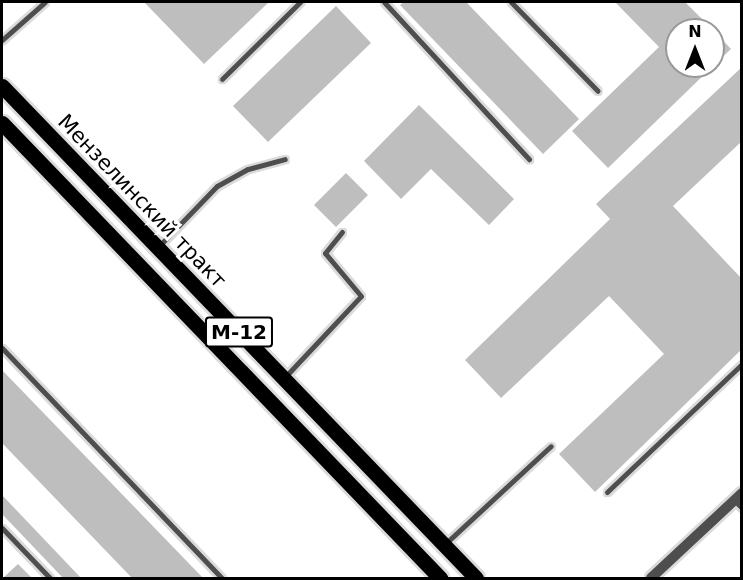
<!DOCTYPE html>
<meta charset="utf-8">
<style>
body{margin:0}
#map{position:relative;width:743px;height:580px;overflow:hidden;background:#fff;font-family:"DejaVu Sans",sans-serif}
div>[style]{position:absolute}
.building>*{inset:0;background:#bebebe}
.roads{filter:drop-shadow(2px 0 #dbdbdb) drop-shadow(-2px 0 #dbdbdb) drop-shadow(0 2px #dbdbdb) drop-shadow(0 -2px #dbdbdb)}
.lane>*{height:5px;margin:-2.5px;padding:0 2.5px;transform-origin:2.5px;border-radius:2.5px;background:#4e4e4e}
.street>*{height:10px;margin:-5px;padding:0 5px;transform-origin:5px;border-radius:5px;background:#4e4e4e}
.primary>*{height:15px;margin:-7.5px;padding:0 7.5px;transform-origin:7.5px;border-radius:7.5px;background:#000}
span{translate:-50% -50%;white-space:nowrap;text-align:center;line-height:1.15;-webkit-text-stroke:6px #fff;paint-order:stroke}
.shield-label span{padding:2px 4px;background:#fff;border:2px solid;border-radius:4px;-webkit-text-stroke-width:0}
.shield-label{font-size:20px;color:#000;font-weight:700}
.street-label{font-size:21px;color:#000}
.frame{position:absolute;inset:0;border:3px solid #000;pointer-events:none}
.north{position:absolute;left:665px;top:18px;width:60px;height:60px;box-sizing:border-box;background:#fff;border:2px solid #999;border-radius:50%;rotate:0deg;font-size:16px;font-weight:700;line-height:24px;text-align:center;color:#000}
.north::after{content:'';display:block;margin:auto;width:21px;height:27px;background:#000;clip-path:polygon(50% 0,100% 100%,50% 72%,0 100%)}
</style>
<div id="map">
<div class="building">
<div style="clip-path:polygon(144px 2px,269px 2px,204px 64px)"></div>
<div style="clip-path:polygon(404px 2px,466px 2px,579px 119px,543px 154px,400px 5px)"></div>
<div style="clip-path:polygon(615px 2px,685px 2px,713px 30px,677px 30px,677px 66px,713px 66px,608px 168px,572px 131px,659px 47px)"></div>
<div style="clip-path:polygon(336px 6px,371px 43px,268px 142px,233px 106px)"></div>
<div style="clip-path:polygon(713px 30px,731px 49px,713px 66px)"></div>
<div style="clip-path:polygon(742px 67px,742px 141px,673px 206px,742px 279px,742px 349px,595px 492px,559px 454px,664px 354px,609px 296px,501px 398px,465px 360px,610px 219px,596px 204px)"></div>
<div style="clip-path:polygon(419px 105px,514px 199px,489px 225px,431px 169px,401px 199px,364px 161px)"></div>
<div style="clip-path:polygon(346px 173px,368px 195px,336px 227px,314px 205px)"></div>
<div style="clip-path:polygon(2px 370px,203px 578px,132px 578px,2px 443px)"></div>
<div style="clip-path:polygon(2px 495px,81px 578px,63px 578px,2px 514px)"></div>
<div style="clip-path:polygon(18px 564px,32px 578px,3px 578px)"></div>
</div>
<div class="roads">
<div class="lane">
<div style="left:384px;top:2px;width:214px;rotate:47.3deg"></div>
<div style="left:511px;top:2px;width:124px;rotate:45.7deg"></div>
<div style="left:2px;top:40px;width:57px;rotate:-41.5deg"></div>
<div style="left:222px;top:79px;width:110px;rotate:-44.6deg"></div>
<div style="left:159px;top:246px;width:83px;rotate:-46deg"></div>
<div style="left:217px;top:186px;width:35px;rotate:-29deg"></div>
<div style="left:248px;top:169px;width:38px;rotate:-15deg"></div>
<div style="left:2px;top:348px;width:318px;rotate:46.3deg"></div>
<div style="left:284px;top:378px;width:112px;rotate:-46.8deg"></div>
<div style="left:361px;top:296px;width:56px;rotate:-129.9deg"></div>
<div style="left:325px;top:253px;width:27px;rotate:-51deg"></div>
<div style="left:607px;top:492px;width:186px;rotate:-43.5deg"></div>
<div style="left:734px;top:500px;width:11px;rotate:45deg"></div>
<div style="left:2px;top:528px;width:69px;rotate:46.2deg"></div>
<div style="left:445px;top:544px;width:144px;rotate:-42.8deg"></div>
</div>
<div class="street">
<div style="left:651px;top:578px;width:125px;rotate:-43deg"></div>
</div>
<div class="primary">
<div style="left:2px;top:86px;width:683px;rotate:46.07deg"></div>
<div style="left:2px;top:123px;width:632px;rotate:46.09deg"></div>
</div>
</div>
<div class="shield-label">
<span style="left:239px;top:332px">М-12</span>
</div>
<div class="street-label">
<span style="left:142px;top:201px;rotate:46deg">Мензелинский тракт</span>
</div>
<div class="frame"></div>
<div class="north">N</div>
</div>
